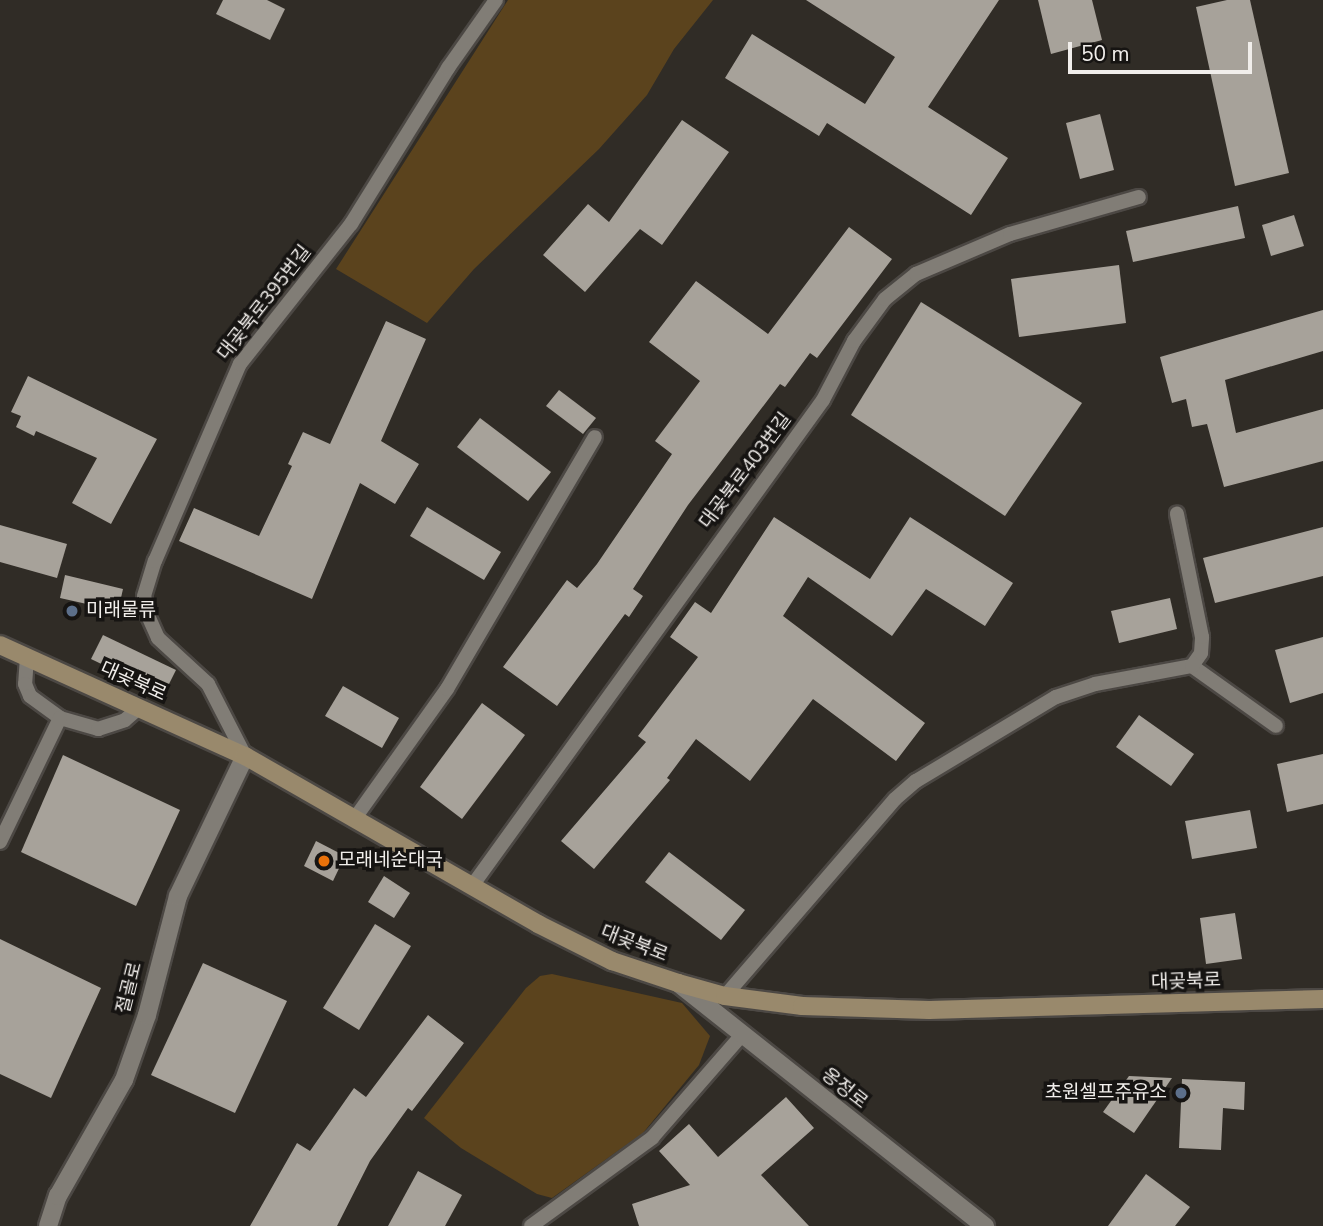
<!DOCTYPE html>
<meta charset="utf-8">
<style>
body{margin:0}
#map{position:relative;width:1323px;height:1226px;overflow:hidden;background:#302c26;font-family:"Nunito Sans","Noto Sans KR",sans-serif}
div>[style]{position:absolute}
.green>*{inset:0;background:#5b431d}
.building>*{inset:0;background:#a7a29a}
.roads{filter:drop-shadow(2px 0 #4c4844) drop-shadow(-2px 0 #4c4844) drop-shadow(0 2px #4c4844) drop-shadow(0 -2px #4c4844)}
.lane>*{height:14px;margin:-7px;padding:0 7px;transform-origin:7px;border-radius:7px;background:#817d76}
.street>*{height:18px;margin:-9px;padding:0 9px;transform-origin:9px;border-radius:9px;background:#817d76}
.secondary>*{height:18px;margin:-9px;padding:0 9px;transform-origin:9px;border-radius:9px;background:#99896c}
.dots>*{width:19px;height:19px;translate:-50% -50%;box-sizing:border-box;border:4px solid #161412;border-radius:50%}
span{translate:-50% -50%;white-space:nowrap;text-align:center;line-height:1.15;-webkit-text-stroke:7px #161412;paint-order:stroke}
.street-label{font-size:19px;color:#f1eeeb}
.poi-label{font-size:19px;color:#f1eeeb}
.left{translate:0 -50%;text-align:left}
.right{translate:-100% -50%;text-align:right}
.scale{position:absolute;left:1068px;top:42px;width:184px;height:32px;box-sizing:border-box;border:4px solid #f1eeeb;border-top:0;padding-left:9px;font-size:21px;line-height:24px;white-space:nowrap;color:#f1eeeb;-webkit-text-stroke:5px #161412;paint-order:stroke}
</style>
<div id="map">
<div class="green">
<div style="clip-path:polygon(508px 0,713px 0,674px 49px,647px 95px,599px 149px,474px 269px,427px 323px,336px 269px)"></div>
<div style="clip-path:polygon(552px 974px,682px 1003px,710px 1036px,699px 1065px,643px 1133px,552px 1198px,537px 1194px,461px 1148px,424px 1118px,526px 988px,540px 976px)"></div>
</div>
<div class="building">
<div style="clip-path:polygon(223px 0,267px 0,285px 9px,270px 40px,216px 14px)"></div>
<div style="clip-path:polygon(806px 0,999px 0,928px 107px,1008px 158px,971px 215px,827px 123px,819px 136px,725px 78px,752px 34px,865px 104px,895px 57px)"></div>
<div style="clip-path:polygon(1038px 0,1092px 0,1102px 40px,1051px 54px)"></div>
<div style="clip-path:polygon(1227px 0,1250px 0,1289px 173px,1235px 186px,1196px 7px)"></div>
<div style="clip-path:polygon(1100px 114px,1114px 170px,1080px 179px,1066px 123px)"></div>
<div style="clip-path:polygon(682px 120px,729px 152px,662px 245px,640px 229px,585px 292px,543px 255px,588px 204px,609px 222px)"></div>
<div style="clip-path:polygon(1238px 206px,1245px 238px,1133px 262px,1126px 231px)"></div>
<div style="clip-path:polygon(1294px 215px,1304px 246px,1271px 256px,1262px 225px)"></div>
<div style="clip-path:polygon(849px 227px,892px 259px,817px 358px,810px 353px,785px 387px,780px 384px,688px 505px,633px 589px,643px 596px,629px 617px,625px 614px,557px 706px,503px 667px,567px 580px,577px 588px,597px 564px,672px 454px,655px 441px,700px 381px,649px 342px,696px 281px,768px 334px)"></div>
<div style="clip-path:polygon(1119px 265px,1126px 323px,1019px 337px,1011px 279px)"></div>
<div style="clip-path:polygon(921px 302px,1082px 403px,1005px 516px,851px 415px)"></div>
<div style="clip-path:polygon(1323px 310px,1323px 351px,1225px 380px,1236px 433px,1323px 409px,1323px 461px,1224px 487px,1207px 424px,1192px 427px,1186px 399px,1172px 403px,1160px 357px)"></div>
<div style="clip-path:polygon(386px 321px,426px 339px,381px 441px,419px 464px,395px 504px,360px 483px,312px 599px,179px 541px,194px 508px,259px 536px,292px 466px,288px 464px,303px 432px,330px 444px)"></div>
<div style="clip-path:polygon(28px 376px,157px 439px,111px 524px,72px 503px,97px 458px,36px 431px,34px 436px,16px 427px,21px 416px,11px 412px)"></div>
<div style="clip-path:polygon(559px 390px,596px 418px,583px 434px,546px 406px)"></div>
<div style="clip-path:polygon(480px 418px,551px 472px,528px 501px,457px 447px)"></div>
<div style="clip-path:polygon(427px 507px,501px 552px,484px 580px,410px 536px)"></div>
<div style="clip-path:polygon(774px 517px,870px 579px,910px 517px,1013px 583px,985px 626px,926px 589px,892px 636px,808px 577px,783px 616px,925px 723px,896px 761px,813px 699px,750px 781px,696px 739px,667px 778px,670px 780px,594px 869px,561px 841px,646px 742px,638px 736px,698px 657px,670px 637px,695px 602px,711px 613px)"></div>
<div style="clip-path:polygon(0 525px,67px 544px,57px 578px,0 562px)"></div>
<div style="clip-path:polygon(1323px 527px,1323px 576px,1215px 603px,1203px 558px)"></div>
<div style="clip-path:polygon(65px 575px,123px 589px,118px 611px,60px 598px)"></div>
<div style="clip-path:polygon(1170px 598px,1177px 629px,1119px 643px,1111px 611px)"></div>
<div style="clip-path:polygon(103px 635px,176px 670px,164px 694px,91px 659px)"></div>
<div style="clip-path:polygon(1323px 637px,1323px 693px,1290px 703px,1275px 650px)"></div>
<div style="clip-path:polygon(343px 686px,399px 718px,382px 748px,325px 716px)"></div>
<div style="clip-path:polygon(482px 703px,525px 735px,462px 819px,420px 787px)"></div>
<div style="clip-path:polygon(1139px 715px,1194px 754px,1171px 786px,1116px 747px)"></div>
<div style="clip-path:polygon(1323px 754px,1323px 804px,1287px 812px,1277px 764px)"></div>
<div style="clip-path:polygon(63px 755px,180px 810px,136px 906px,21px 852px)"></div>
<div style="clip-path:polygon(1250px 810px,1257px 848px,1192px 859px,1185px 821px)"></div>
<div style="clip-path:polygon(316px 841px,345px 856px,333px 881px,304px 866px)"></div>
<div style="clip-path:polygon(669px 852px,745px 910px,721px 940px,645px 882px)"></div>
<div style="clip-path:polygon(384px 876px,410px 893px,394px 918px,368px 902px)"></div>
<div style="clip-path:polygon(1235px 913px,1242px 959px,1206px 964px,1200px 918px)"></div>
<div style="clip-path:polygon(375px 924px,411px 946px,359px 1030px,323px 1008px)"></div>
<div style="clip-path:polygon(0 939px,101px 988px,51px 1098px,0 1074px)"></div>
<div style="clip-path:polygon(203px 963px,287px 1001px,235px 1113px,151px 1075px)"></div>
<div style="clip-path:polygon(428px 1015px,464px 1043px,412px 1111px,408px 1108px,370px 1161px,337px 1226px,250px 1226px,297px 1143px,310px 1151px,354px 1088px,366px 1097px)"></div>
<div style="clip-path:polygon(1129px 1076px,1172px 1078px,1134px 1133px,1103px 1112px)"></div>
<div style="clip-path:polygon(1182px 1079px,1245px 1082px,1244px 1110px,1223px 1108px,1221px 1150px,1179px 1148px)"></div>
<div style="clip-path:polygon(786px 1097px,814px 1128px,761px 1175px,809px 1226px,639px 1226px,632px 1204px,690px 1185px,659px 1151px,689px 1124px,718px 1157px)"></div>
<div style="clip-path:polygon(418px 1171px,462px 1195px,445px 1226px,388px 1226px)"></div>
<div style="clip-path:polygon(1146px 1174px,1190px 1207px,1175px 1226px,1108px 1226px)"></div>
</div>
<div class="roads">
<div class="lane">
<div style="left:27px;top:657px;width:27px;rotate:94deg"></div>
<div style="left:25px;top:684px;width:13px;rotate:67deg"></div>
<div style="left:30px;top:696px;width:37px;rotate:36deg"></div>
<div style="left:60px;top:718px;width:40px;rotate:16deg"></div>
<div style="left:98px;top:729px;width:28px;rotate:-18deg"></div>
<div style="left:125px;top:720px;width:18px;rotate:-41deg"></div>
<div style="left:1192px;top:666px;width:103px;rotate:35.5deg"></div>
<div style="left:245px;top:756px;width:81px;rotate:-117.2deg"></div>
<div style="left:208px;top:684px;width:68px;rotate:-137.4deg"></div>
<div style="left:158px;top:638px;width:24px;rotate:-114deg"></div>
<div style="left:148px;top:616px;width:20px;rotate:-101deg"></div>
<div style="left:144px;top:596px;width:37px;rotate:-73deg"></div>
<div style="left:155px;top:561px;width:215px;rotate:-66.7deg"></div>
<div style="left:240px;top:364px;width:179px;rotate:-51.6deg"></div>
<div style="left:351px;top:224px;width:184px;rotate:-58.1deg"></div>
<div style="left:448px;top:68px;width:83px;rotate:-54.8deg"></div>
<div style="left:355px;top:818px;width:158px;rotate:-54.5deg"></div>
<div style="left:447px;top:689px;width:292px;rotate:-59.6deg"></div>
<div style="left:0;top:842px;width:138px;rotate:-64.2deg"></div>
<div style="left:472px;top:886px;width:599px;rotate:-54.16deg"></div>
<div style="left:823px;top:400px;width:67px;rotate:-62.3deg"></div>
<div style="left:854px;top:341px;width:52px;rotate:-53.6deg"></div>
<div style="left:885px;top:299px;width:40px;rotate:-39deg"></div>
<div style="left:916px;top:274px;width:102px;rotate:-23.1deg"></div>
<div style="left:1010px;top:234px;width:134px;rotate:-16deg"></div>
<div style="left:725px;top:996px;width:260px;rotate:-49.2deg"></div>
<div style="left:895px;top:799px;width:28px;rotate:-41deg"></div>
<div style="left:916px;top:781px;width:163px;rotate:-31deg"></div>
<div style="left:1056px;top:697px;width:41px;rotate:-18.4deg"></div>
<div style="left:1095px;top:684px;width:99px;rotate:-10.5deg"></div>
<div style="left:1192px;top:666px;width:16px;rotate:-55deg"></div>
<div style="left:1201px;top:653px;width:16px;rotate:-86deg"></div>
<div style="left:1202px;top:637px;width:126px;rotate:-101.5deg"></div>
<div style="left:531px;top:1226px;width:150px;rotate:-36deg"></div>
<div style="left:652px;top:1138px;width:135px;rotate:-48.9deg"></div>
</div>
<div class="street">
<div style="left:678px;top:983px;width:392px;rotate:38.4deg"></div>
<div style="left:48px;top:1226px;width:32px;rotate:-72deg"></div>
<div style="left:58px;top:1196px;width:133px;rotate:-60.4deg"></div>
<div style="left:124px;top:1080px;width:69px;rotate:-70.5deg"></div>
<div style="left:147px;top:1015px;width:123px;rotate:-75.4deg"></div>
<div style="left:178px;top:896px;width:155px;rotate:-64.4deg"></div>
</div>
<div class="secondary">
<div style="left:0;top:645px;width:269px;rotate:24.4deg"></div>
<div style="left:245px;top:756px;width:338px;rotate:29.8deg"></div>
<div style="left:538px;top:924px;width:83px;rotate:26.6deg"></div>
<div style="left:612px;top:961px;width:70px;rotate:18.4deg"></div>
<div style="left:678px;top:983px;width:49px;rotate:15.5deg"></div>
<div style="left:725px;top:996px;width:78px;rotate:7.4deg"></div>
<div style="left:802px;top:1006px;width:127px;rotate:1.8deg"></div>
<div style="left:929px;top:1010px;width:394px;rotate:-1.6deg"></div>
</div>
</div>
<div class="dots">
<div style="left:72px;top:611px;background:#5c6f8a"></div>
<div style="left:324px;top:861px;background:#e8710a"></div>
<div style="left:1181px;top:1093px;background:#5c6f8a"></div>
</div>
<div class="street-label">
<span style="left:265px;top:303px;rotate:-52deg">대곶북로395번길</span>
<span style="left:746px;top:471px;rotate:-53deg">대곶북로403번길</span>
<span style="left:133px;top:682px;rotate:24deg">대곶북로</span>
<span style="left:634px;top:944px;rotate:21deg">대곶북로</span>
<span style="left:1186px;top:982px;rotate:-2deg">대곶북로</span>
<span style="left:130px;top:988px;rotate:-76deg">절골로</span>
<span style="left:844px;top:1089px;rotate:38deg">옹정로</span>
</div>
<div class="poi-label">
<span class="left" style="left:86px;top:611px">미래물류</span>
<span class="left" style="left:338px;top:861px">모래네순대국</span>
<span class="right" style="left:1167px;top:1093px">초원셀프주유소</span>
</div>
<div class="scale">50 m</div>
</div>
